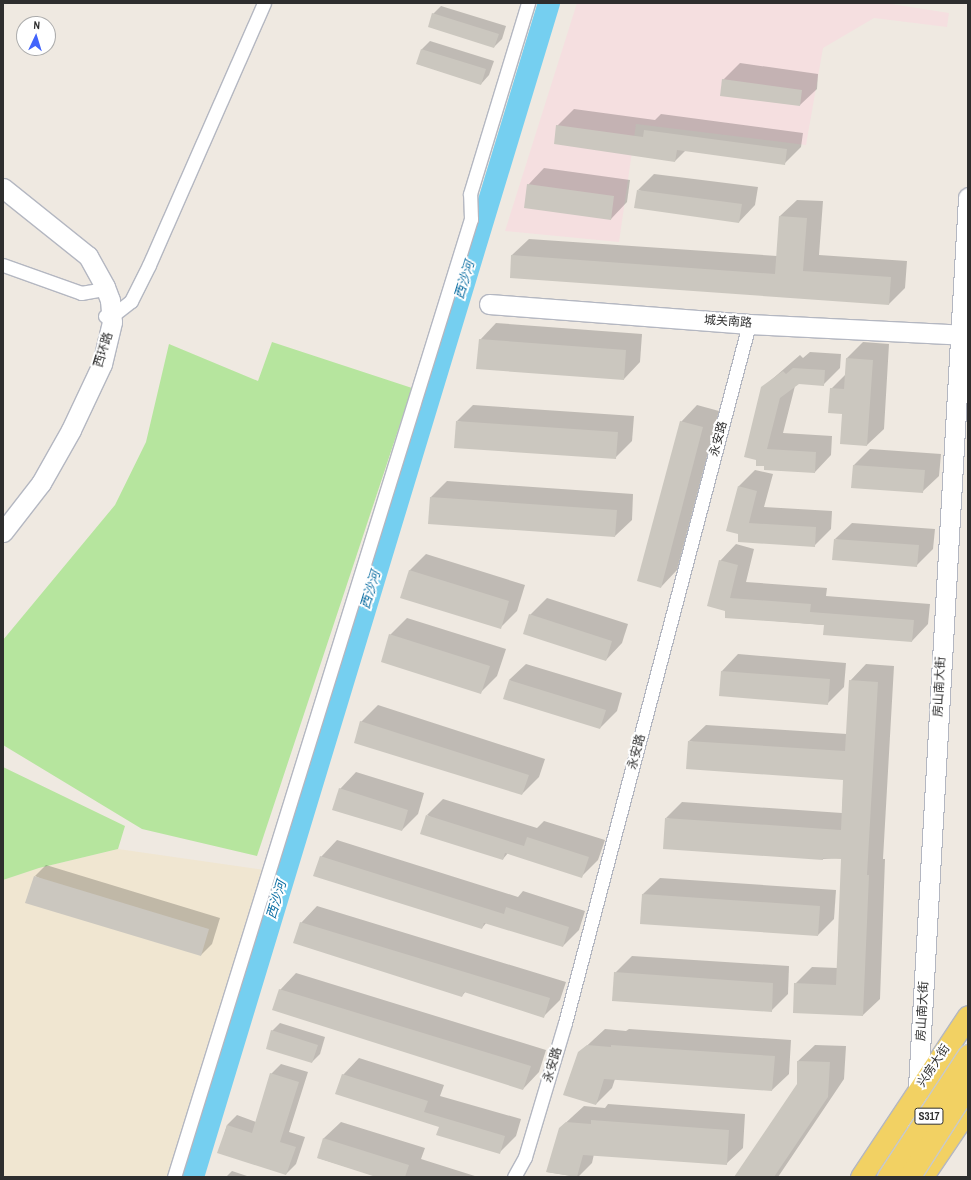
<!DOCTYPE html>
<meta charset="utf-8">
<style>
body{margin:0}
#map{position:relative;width:971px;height:1180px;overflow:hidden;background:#efe9e1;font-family:"Archivo Narrow","Noto Sans SC",sans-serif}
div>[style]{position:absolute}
.education>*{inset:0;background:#f0e6d1}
.medical>*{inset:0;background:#f5dfe0}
.green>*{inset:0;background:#b6e59e}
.shadow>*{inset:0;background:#0003}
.river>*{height:22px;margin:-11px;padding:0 11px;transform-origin:11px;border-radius:11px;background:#75cff0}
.building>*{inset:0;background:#cbc7bf}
.roads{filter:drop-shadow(1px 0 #b4b7c1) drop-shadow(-1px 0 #b4b7c1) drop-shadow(0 1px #b4b7c1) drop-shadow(0 -1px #b4b7c1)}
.street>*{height:13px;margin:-6.5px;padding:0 6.5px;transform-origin:6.5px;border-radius:6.5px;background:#fff}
.secondary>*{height:19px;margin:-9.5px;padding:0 9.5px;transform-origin:9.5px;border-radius:9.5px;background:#fff}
.primary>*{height:21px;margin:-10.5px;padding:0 10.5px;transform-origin:10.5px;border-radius:10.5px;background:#f2d163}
.bridges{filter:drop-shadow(1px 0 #c9c9c9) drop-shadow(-1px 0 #c9c9c9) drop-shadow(0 1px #c9c9c9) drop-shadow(0 -1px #c9c9c9)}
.primary-bridge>*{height:21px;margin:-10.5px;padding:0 10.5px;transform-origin:10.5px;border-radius:10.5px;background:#f2d163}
span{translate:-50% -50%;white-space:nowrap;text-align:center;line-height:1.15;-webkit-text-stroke:4px #fff;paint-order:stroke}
.shield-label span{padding:1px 3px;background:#fff;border:1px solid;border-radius:3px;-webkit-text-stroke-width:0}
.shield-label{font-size:11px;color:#2e2e2e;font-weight:700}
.street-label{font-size:12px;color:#2e2e2e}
.water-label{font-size:13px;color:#0d6fa3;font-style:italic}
.frame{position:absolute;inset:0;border:4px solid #2e2e2e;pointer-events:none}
.north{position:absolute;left:16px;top:16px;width:40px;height:40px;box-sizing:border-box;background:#fff;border:1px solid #ababab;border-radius:50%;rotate:4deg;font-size:11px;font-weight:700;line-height:16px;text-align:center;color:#2e2e2e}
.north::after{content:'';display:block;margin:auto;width:14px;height:18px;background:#4264fb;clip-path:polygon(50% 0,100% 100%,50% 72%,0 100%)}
</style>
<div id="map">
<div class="education">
<div style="clip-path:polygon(118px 849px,265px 870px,169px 1177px,3px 1177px,3px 880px,39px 868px)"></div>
</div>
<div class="medical">
<div style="clip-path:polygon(577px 3px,885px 3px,949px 13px,947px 27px,874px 18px,823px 48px,806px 145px,636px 124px,619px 242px,505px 231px)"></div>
</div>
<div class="green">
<div style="clip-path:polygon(272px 342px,412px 388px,257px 856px,142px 829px,3px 745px,3px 640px,115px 505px,146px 442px,169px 344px,258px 381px)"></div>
<div style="clip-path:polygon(3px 767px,125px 826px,118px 849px,39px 868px,3px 880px)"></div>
</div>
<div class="shadow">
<div style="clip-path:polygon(441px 6px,506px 26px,502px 39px,494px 47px,433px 14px)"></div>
<div style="clip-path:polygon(430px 41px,494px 61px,489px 75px,481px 84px,418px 64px,422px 49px)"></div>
<div style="clip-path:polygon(740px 63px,818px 74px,817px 89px,800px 105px,723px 80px)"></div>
<div style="clip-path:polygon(574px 109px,655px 120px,661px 114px,803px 133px,801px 147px,784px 164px,686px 150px,675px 161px,557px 126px)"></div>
<div style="clip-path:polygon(544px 168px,630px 180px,627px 202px,611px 219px,528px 185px)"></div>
<div style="clip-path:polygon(654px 174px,758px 187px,755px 205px,739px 222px,638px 190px)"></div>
<div style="clip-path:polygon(797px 200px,823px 201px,819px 255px,907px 261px,905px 288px,889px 304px,511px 277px,512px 255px,529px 239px,777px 256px,780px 216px)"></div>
<div style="clip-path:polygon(496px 323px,642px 334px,640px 362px,624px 379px,480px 340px)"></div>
<div style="clip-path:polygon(863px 342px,889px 344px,884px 429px,867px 445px,843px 413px,831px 389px,846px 374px,847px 358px)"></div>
<div style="clip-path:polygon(810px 352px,841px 354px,840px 368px,823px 385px,798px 383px,795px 386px,783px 433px,832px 436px,831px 455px,815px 472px,765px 469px,762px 388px,800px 355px,803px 358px)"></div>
<div style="clip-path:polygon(473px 405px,634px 416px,632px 441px,615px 458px,457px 421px)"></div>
<div style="clip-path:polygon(697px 405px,719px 411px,677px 570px,661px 587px,681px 422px)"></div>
<div style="clip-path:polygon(870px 449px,941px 454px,939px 476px,922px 492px,852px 487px,854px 465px)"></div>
<div style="clip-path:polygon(755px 470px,773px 474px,764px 507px,832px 511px,831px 529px,814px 546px,727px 530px,739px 486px)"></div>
<div style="clip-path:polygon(447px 481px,633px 494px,632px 520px,615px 536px,429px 523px,431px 497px)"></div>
<div style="clip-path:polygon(852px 523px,935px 529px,933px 549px,917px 565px,835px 539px)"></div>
<div style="clip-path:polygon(736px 544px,754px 549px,746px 582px,827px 588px,826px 596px,930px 604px,928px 624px,912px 641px,825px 625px,726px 617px,720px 561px)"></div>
<div style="clip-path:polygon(426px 554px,525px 585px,517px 611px,500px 628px,409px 571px)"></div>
<div style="clip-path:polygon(547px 598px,628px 624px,622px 643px,606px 660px,530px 615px)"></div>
<div style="clip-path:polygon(407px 618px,506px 649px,497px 676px,481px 692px,390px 635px)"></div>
<div style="clip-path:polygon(738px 654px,846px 663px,844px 687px,827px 704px,720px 695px,722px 671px)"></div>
<div style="clip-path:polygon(526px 664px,622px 693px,617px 711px,600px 728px,509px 680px)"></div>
<div style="clip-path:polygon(866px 664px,894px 666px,883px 859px,885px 859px,880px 999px,863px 1015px,794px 1012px,795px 984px,812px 967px,838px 968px,842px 858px,822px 859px,666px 818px,682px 802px,842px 813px,844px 779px,689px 741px,706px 725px,847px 734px,850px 681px)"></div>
<div style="clip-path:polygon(378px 705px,545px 759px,539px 777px,522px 794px,361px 722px)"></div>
<div style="clip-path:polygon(356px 772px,424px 793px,418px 814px,402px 830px,340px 789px)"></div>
<div style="clip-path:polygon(443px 799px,537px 828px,544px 821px,605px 840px,598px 860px,582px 876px,508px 853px,503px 859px,427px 815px)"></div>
<div style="clip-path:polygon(337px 840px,518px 897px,523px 891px,585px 911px,579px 930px,563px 946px,487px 922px,482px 928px,321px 857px)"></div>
<div style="clip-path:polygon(46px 865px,220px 918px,212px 944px,201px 955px,35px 876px)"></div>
<div style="clip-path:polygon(660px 878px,836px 890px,834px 919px,818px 935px,641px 923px,643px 894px)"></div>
<div style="clip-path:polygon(317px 906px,566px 982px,560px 1000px,543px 1017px,466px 991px,462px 996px,301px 923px)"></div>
<div style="clip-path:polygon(632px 956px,789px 966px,788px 994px,771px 1011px,615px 973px)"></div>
<div style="clip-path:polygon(296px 973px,546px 1050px,539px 1072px,523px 1089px,280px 990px)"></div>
<div style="clip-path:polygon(280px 1023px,325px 1037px,320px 1054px,312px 1062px,272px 1031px)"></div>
<div style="clip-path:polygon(605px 1029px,626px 1031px,629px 1029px,791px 1040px,789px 1074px,772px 1090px,615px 1079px,612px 1088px,596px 1104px,579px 1053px)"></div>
<div style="clip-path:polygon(815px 1045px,846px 1046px,844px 1079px,778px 1177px,735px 1177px,798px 1084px,798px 1061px)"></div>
<div style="clip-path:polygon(359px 1058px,444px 1085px,440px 1096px,521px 1119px,516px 1136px,499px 1153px,440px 1126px,343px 1075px)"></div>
<div style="clip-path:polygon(281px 1064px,308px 1072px,289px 1132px,305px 1137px,296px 1164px,286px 1174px,219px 1152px,227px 1125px,237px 1115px,256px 1122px,271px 1074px)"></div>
<div style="clip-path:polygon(608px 1104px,745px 1114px,743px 1148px,726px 1164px,594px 1154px,592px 1163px,578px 1177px,547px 1172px,560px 1128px,584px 1106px,605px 1108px)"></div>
<div style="clip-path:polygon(341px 1122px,425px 1148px,421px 1159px,478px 1177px,379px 1177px,318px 1158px,324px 1138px)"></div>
<div style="clip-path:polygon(232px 1171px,250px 1177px,226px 1177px)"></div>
</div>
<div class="river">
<div style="left:193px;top:1177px;width:1227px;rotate:-73.13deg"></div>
</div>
<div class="building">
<div style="clip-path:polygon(432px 13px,499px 34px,494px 48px,428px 27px)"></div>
<div style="clip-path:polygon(421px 49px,486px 69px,481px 85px,416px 64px)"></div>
<div style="clip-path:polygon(722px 79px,802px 90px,800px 106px,720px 96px)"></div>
<div style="clip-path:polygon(556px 125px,643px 137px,644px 130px,787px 149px,785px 165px,677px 150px,675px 162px,554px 144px)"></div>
<div style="clip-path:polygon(527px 184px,614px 196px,611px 220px,524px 208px)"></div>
<div style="clip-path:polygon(637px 190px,742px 204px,739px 223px,634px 208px)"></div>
<div style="clip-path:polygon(779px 216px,807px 218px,803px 271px,891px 277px,889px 305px,510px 278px,511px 255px,775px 274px)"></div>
<div style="clip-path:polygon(479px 339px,626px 350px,624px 380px,476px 369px)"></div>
<div style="clip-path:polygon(846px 358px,873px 360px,867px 446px,840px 444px,842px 414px,828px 413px,830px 388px,844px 389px)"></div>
<div style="clip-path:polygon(793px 368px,825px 370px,824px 386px,799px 384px,780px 398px,767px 449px,816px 452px,815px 473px,764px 470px,764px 466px,756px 466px,756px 460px,744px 457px,761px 387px,783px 371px,786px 374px)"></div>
<div style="clip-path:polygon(456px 421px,618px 432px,616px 459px,454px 448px)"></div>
<div style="clip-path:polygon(680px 421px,703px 427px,661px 588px,637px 581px)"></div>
<div style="clip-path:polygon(853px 465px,925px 470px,923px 493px,851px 488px)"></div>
<div style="clip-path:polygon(738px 486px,757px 491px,749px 523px,816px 527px,815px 547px,738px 542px,738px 534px,726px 531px)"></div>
<div style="clip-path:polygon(430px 497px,617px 510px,615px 537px,428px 524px)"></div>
<div style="clip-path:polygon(834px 539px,919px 545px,917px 567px,832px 560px)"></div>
<div style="clip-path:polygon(719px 560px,738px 565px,730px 598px,811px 604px,810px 612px,914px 620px,912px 642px,823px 635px,824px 625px,725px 618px,725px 611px,707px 606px)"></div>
<div style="clip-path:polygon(409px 570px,509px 601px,501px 629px,400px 598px)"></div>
<div style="clip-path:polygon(529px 614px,612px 641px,606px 661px,523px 634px)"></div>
<div style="clip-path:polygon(389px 634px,490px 666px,481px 694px,381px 662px)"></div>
<div style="clip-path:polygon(721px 671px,830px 679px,828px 705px,719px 696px)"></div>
<div style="clip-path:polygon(509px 680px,606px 710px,600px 729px,503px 699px)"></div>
<div style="clip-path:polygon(849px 680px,878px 682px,867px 875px,869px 875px,863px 1016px,793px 1013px,794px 983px,836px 985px,841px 859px,823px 858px,823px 860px,663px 849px,665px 818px,841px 830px,843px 780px,686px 769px,688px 741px,845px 751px)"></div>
<div style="clip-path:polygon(360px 721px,529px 775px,522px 795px,354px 743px)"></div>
<div style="clip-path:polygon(339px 788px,408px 810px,402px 831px,332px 810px)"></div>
<div style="clip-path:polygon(426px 815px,524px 846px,527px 837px,589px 857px,582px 878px,505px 853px,503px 860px,420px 834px)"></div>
<div style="clip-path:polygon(320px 856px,504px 914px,506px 907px,569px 927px,563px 947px,484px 923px,482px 929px,313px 876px)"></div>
<div style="clip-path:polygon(34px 876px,209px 929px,201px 956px,25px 903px)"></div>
<div style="clip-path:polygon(642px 894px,820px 906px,818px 936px,640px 924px)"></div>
<div style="clip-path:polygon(300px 922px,550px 998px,544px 1018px,464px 992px,462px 997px,293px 943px)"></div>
<div style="clip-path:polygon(614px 972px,773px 983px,772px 1012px,612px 1001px)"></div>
<div style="clip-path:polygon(279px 989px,531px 1066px,523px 1090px,272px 1010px)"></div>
<div style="clip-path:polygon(271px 1030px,318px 1045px,312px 1063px,266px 1049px)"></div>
<div style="clip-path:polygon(587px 1045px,611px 1047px,611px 1045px,775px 1056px,772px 1091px,604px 1079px,596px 1105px,563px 1095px,578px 1052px)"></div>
<div style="clip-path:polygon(797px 1061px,830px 1062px,828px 1097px,774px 1177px,734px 1177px,797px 1084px)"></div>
<div style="clip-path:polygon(270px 1073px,299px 1082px,280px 1142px,296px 1147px,286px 1175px,217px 1153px,227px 1125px,252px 1133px)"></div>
<div style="clip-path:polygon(342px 1074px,428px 1101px,424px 1112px,505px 1136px,500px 1154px,436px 1135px,439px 1127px,335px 1094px)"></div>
<div style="clip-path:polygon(591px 1120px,729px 1130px,727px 1165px,583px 1155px,577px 1177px,546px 1172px,559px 1128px,566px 1122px,591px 1124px)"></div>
<div style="clip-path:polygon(323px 1138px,409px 1165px,405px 1177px,376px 1177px,317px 1158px)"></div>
</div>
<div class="roads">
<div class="street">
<div style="left:3px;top:265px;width:83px;rotate:19.7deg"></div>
<div style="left:81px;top:293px;width:17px;rotate:-10deg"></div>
<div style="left:105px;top:316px;width:7px"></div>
<div style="left:112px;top:316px;width:24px;rotate:-38deg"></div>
<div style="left:131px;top:301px;width:40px;rotate:-63.4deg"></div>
<div style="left:149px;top:265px;width:286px;rotate:-66.3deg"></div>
<div style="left:174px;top:1177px;width:1003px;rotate:-72.78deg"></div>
<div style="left:471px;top:219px;width:25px;rotate:-92deg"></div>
<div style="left:470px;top:194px;width:200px;rotate:-73.1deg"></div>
<div style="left:514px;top:1177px;width:23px;rotate:-61deg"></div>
<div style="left:525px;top:1157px;width:140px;rotate:-73.4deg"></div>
<div style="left:565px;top:1023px;width:723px;rotate:-75.25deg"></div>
</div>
<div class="secondary">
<div style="left:3px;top:188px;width:109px;rotate:38.7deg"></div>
<div style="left:88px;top:256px;width:35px;rotate:61deg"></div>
<div style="left:105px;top:287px;width:14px;rotate:69deg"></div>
<div style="left:110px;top:300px;width:22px;rotate:85deg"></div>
<div style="left:112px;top:322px;width:43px;rotate:103.4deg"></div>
<div style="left:102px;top:364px;width:73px;rotate:115.2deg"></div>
<div style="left:71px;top:430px;width:61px;rotate:119.5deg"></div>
<div style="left:41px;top:483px;width:62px;rotate:127.8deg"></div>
<div style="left:489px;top:304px;width:261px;rotate:4.4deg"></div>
<div style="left:749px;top:324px;width:219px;rotate:2.9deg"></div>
<div style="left:915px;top:1140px;width:944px;rotate:-86.78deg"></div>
</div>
<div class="primary">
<div style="left:861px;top:1177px;width:193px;rotate:-56.4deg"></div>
<div style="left:922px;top:1177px;width:82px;rotate:-55.9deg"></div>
</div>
</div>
<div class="bridges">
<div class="primary-bridge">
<div style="left:888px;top:1177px;width:146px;rotate:-56.7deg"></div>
<div style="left:909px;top:1177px;width:109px;rotate:-57.3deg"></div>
</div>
</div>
<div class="shield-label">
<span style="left:929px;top:1116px">S317</span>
</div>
<div class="street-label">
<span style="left:728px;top:322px;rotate:4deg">城关南路</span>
<span style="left:104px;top:350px;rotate:-73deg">西环路</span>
<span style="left:719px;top:439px;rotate:-75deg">永安路</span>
<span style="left:940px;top:687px;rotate:-87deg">房山南大街</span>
<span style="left:637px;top:752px;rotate:-75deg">永安路</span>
<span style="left:923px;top:1011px;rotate:-87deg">房山南大街</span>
<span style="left:553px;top:1065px;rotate:-73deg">永安路</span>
<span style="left:934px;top:1066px;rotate:-56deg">兴房大街</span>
</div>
<div class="water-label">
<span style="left:465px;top:280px;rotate:-73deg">西沙河</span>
<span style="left:371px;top:590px;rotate:-73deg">西沙河</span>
<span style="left:277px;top:900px;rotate:-73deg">西沙河</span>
</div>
<div class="frame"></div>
<div class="north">N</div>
</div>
